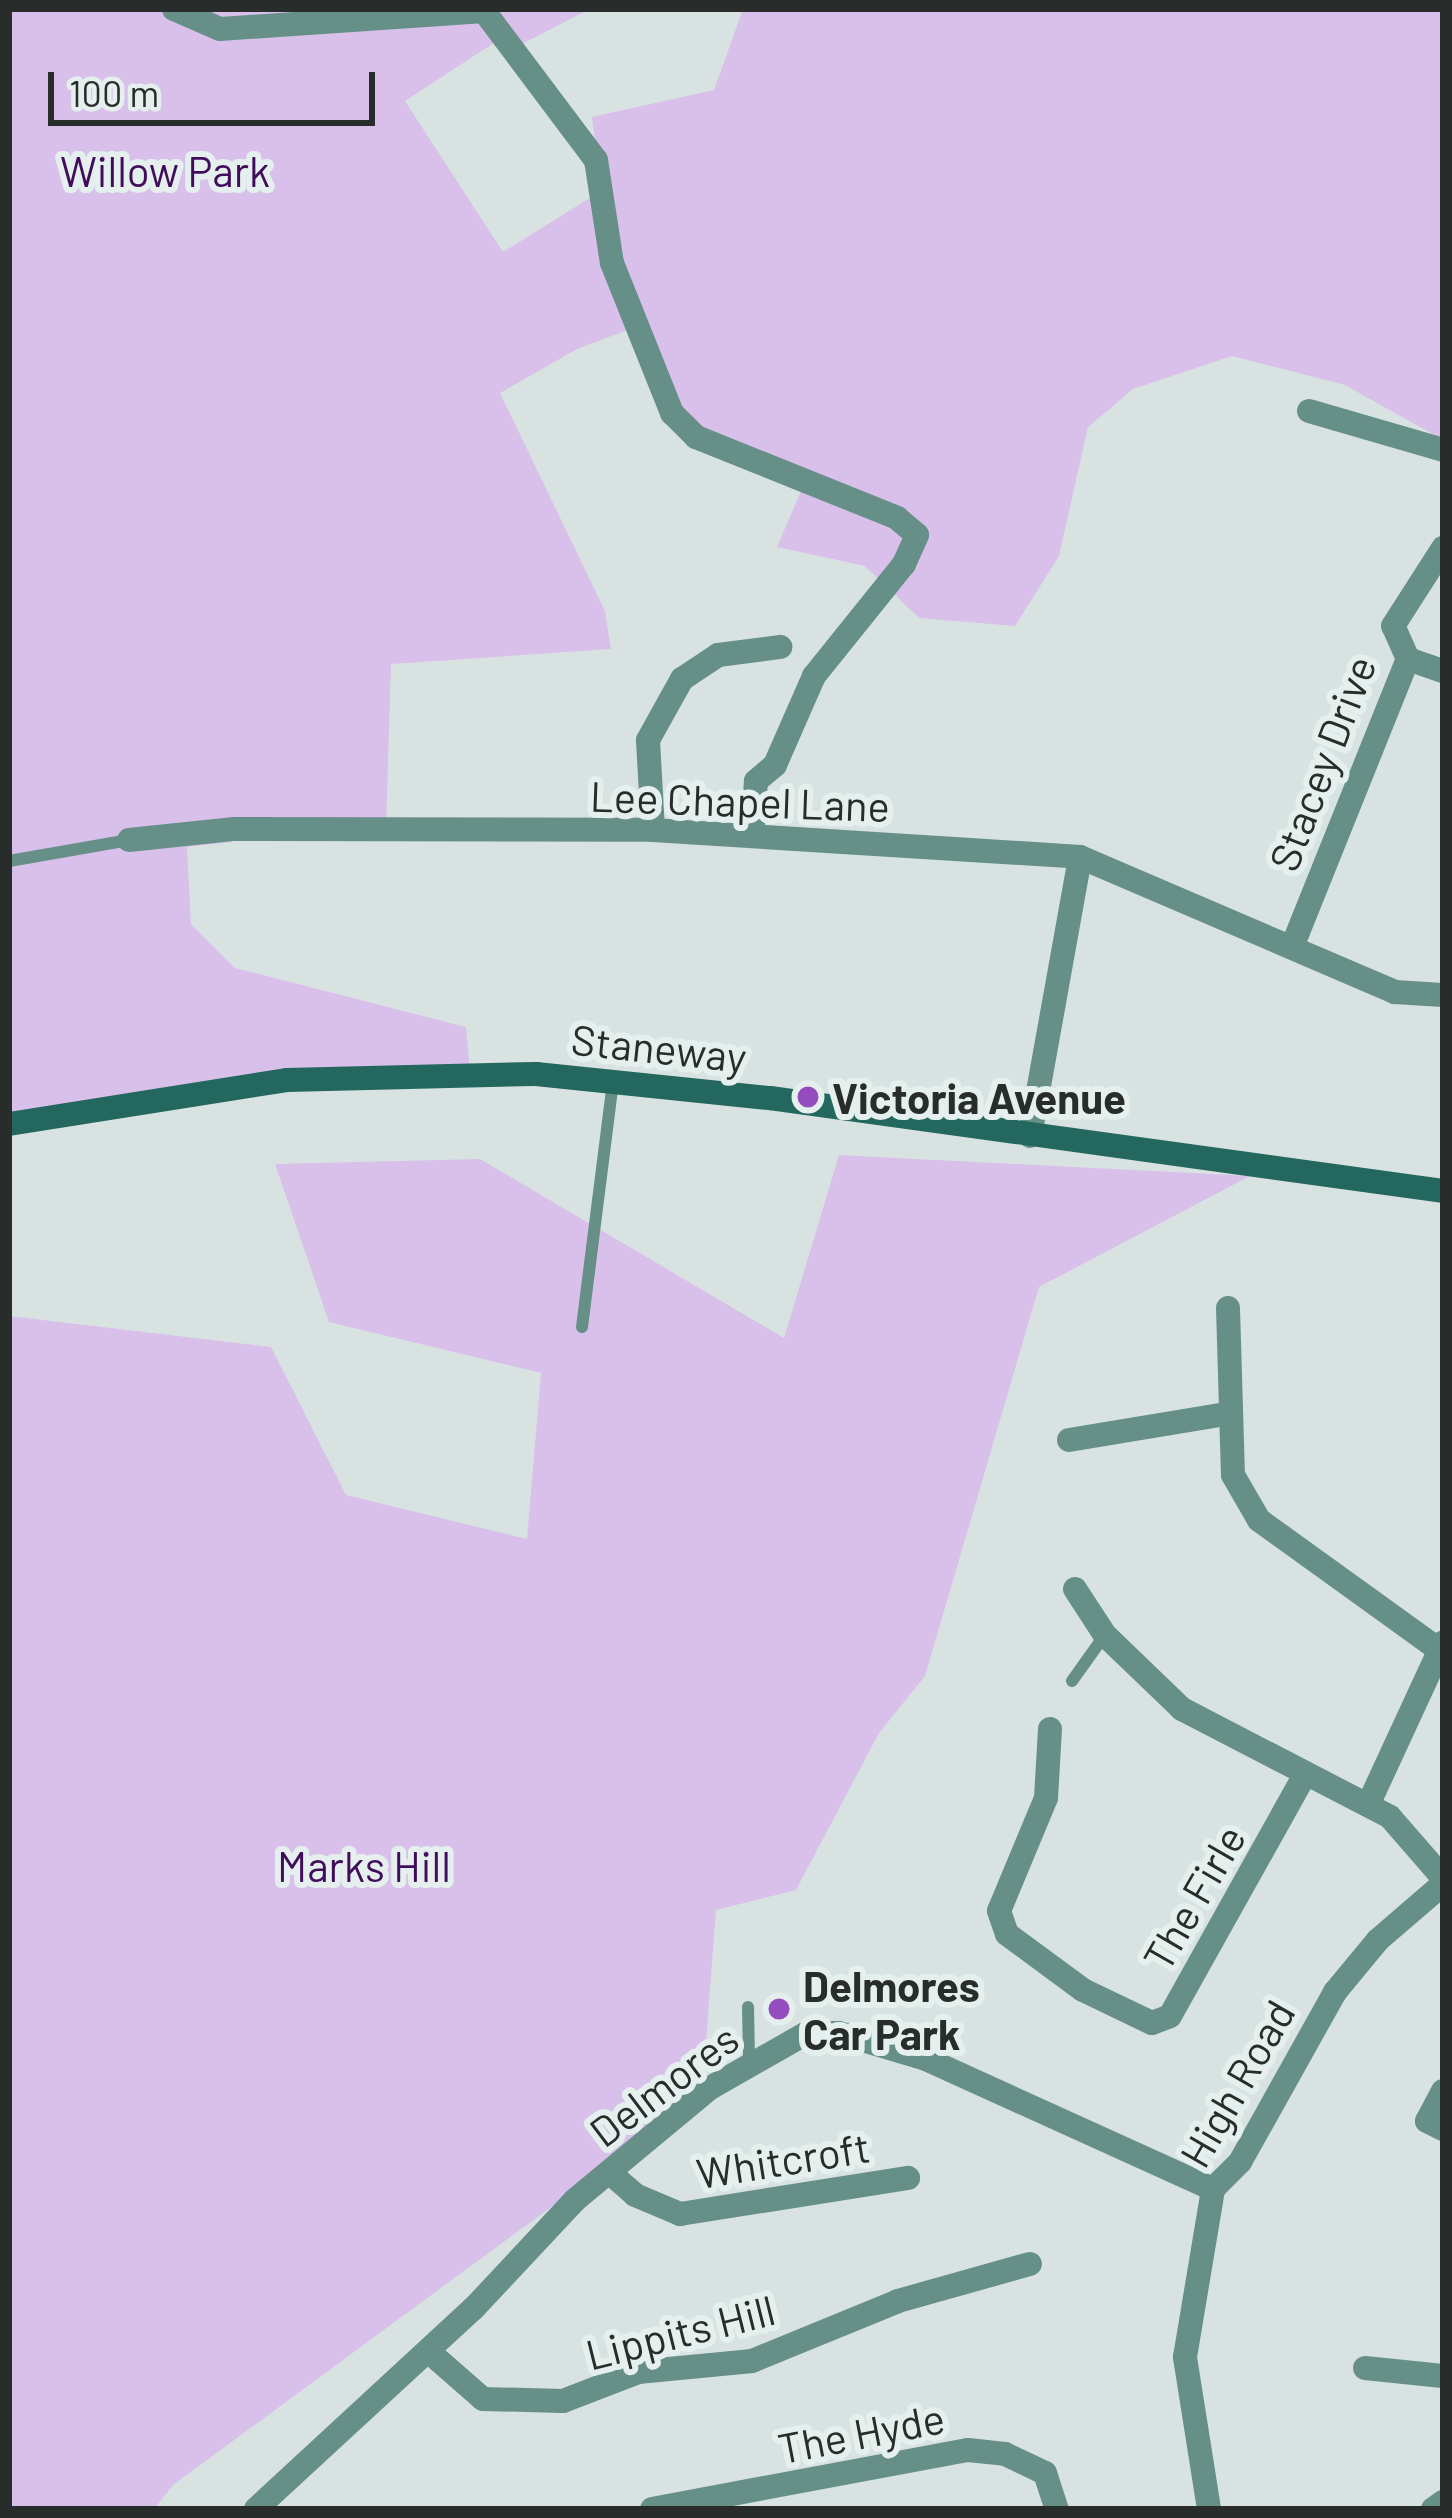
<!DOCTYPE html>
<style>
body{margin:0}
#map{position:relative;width:1452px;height:2518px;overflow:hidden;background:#d8e3e1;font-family:Barlow,sans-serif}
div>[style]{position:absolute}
.green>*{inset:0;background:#d8c0ea}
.service>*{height:12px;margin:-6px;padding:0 6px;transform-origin:6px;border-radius:6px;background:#668f88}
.minor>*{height:24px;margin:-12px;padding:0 12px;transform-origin:12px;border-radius:12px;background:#668f88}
.tertiary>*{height:24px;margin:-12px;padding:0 12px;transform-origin:12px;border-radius:12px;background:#668f88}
.secondary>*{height:24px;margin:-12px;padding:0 12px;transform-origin:12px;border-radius:12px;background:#23675e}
.dots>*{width:33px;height:33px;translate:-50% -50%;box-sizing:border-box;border:6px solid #e5f0ee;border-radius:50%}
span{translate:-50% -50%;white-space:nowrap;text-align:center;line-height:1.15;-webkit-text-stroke:12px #e5f0ee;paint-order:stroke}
.park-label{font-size:42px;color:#410c5c}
.street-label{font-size:42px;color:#282c2b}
.poi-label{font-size:42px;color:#282c2b;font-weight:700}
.left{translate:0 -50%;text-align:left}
.frame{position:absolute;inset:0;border:12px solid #282c2b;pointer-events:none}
.scale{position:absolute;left:48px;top:72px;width:327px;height:54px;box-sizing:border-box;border:6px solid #282c2b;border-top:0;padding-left:15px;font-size:36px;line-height:42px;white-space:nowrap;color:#282c2b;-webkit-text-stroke:9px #e5f0ee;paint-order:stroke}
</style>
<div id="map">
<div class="green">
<div style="clip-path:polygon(9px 9px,590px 9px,508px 51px,500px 39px,405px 101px,503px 252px,601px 191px,592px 117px,714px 90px,743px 9px,1443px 9px,1443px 440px,1345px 385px,1232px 356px,1133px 389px,1088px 427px,1059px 556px,1015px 626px,919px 618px,865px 566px,777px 547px,805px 482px,696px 437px,633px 328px,577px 349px,500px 393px,605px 611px,611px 649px,391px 664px,386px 828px,234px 830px,232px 842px,187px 847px,191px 924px,235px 968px,466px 1027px,470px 1072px,409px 1073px,9px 1124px)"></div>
<div style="clip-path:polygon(839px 1155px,1250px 1176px,1039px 1287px,925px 1676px,879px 1733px,796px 1890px,716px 1910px,702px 2096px,173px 2485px,154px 2509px,9px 2509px,9px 1316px,271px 1347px,346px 1495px,527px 1539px,541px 1373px,329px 1322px,275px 1164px,480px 1159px,784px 1338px)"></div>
</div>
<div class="service">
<div style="left:9px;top:861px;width:122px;rotate:-9.9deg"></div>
<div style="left:582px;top:1327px;width:248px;rotate:-82.8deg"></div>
<div style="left:1072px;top:1681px;width:55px;rotate:-54.6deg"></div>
<div style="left:748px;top:2007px;width:54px;rotate:88.9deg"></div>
</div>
<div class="minor">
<div style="left:174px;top:9px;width:50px;rotate:23.5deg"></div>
<div style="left:220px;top:29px;width:265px;rotate:-3.9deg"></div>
<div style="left:484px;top:11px;width:186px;rotate:53.1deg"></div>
<div style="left:596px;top:160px;width:104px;rotate:81.2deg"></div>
<div style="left:612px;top:263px;width:162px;rotate:68.2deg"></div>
<div style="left:672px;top:413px;width:34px;rotate:45deg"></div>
<div style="left:696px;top:437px;width:217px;rotate:21.9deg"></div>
<div style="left:897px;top:518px;width:26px;rotate:40deg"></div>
<div style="left:917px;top:535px;width:32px;rotate:114deg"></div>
<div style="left:904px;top:564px;width:144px;rotate:128.8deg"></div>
<div style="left:814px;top:676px;width:97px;rotate:113.7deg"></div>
<div style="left:775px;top:765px;width:25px;rotate:140deg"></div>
<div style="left:756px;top:781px;width:54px;rotate:94.2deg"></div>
<div style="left:1309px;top:411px;width:140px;rotate:16.2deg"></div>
<div style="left:1408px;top:659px;width:37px;rotate:19deg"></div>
<div style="left:653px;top:830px;width:90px;rotate:-93.2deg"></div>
<div style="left:648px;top:740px;width:70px;rotate:-60.9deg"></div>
<div style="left:682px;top:679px;width:43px;rotate:-33.7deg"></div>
<div style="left:718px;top:655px;width:63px;rotate:-7.4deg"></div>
<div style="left:129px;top:840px;width:106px;rotate:-6deg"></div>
<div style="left:234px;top:829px;width:419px;rotate:0.1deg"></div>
<div style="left:653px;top:830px;width:428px;rotate:3.6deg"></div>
<div style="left:1080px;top:857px;width:343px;rotate:23.2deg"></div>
<div style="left:1395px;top:992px;width:48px;rotate:3.6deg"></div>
<div style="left:1292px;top:947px;width:310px;rotate:-68.1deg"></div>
<div style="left:1408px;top:659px;width:36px;rotate:-114deg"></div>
<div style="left:1393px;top:626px;width:93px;rotate:-57.3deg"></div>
<div style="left:1030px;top:1136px;width:283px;rotate:-79.8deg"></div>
<div style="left:1228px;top:1308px;width:167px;rotate:88.3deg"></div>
<div style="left:1233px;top:1475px;width:52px;rotate:60deg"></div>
<div style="left:1259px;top:1520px;width:221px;rotate:35.8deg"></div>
<div style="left:1069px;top:1440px;width:159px;rotate:-9.4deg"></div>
<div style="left:1075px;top:1589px;width:55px;rotate:56.9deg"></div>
<div style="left:1105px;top:1635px;width:107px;rotate:43.9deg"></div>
<div style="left:1182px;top:1709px;width:234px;rotate:27.4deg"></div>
<div style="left:1390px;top:1817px;width:81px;rotate:49deg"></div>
<div style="left:1050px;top:1729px;width:69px;rotate:93.3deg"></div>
<div style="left:1046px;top:1798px;width:122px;rotate:112.6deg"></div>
<div style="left:999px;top:1911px;width:24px;rotate:71deg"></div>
<div style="left:1007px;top:1934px;width:94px;rotate:36.4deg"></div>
<div style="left:1083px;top:1990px;width:76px;rotate:25.6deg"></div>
<div style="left:1152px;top:2023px;width:19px;rotate:-21deg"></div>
<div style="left:1170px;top:2016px;width:277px;rotate:-60.8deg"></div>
<div style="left:1368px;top:1805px;width:179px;rotate:-65.2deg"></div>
<div style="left:1443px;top:2091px;width:34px;rotate:118deg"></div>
<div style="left:1427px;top:2121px;width:18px;rotate:27deg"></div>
<div style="left:610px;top:2173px;width:33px;rotate:41deg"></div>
<div style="left:635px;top:2195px;width:49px;rotate:22.9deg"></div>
<div style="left:680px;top:2214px;width:231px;rotate:-9deg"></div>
<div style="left:428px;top:2351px;width:73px;rotate:41.1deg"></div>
<div style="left:483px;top:2399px;width:80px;rotate:1.4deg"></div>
<div style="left:563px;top:2401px;width:80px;rotate:-21.1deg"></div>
<div style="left:638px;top:2372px;width:115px;rotate:-5.5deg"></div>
<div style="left:752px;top:2361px;width:158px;rotate:-22.3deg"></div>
<div style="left:898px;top:2301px;width:137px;rotate:-15.7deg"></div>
<div style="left:1365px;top:2368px;width:78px;rotate:5.9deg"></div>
<div style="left:256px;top:2509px;width:295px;rotate:-42.7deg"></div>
<div style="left:473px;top:2309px;width:149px;rotate:-46.9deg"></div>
<div style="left:575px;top:2200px;width:175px;rotate:-39.7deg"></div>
<div style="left:710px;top:2088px;width:112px;rotate:-29.6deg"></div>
<div style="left:807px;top:2033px;width:32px"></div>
<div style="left:839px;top:2033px;width:91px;rotate:16.6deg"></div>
<div style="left:926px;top:2059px;width:315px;rotate:24.4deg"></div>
<div style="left:652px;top:2509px;width:321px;rotate:-10.6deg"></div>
<div style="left:968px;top:2450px;width:37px;rotate:6deg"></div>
<div style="left:1005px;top:2454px;width:44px;rotate:25.4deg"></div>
<div style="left:1045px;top:2473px;width:38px;rotate:72deg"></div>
<div style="left:1433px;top:2509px;width:12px;rotate:-35deg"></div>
</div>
<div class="tertiary">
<div style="left:1209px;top:2509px;width:154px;rotate:-99deg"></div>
<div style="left:1185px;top:2357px;width:170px;rotate:-80.5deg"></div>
<div style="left:1213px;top:2189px;width:38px;rotate:-45deg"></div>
<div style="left:1240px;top:2162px;width:195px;rotate:-60.8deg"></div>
<div style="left:1335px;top:1992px;width:67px;rotate:-50.4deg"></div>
<div style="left:1378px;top:1940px;width:86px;rotate:-40.7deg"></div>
</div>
<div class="secondary">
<div style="left:9px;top:1124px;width:281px;rotate:-9deg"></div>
<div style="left:287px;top:1080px;width:249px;rotate:-1.4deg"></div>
<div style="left:536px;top:1074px;width:235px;rotate:5.9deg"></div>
<div style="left:770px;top:1098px;width:679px;rotate:7.87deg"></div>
</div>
<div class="dots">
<div style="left:808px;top:1097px;background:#944cbf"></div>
<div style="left:779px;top:2009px;background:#944cbf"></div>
</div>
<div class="park-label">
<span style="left:165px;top:170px">Willow Park</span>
<span style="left:364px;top:1865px">Marks Hill</span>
</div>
<div class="street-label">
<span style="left:1321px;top:763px;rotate:-69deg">Stacey Drive</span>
<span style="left:740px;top:800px;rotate:2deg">Lee Chapel Lane</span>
<span style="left:659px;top:1047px;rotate:6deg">Staneway</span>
<span style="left:1193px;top:1897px;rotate:-60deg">The Firle</span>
<span style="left:1236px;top:2083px;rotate:-60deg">High Road</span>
<span style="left:663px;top:2084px;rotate:-37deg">Delmores</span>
<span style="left:783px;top:2159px;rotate:-9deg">Whitcroft</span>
<span style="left:680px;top:2331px;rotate:-14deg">Lippits Hill</span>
<span style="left:861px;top:2432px;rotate:-11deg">The Hyde</span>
</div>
<div class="poi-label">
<span class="left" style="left:832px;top:1097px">Victoria Avenue</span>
<span class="left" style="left:803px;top:2009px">Delmores<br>Car Park</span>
</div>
<div class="frame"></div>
<div class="scale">100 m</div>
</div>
